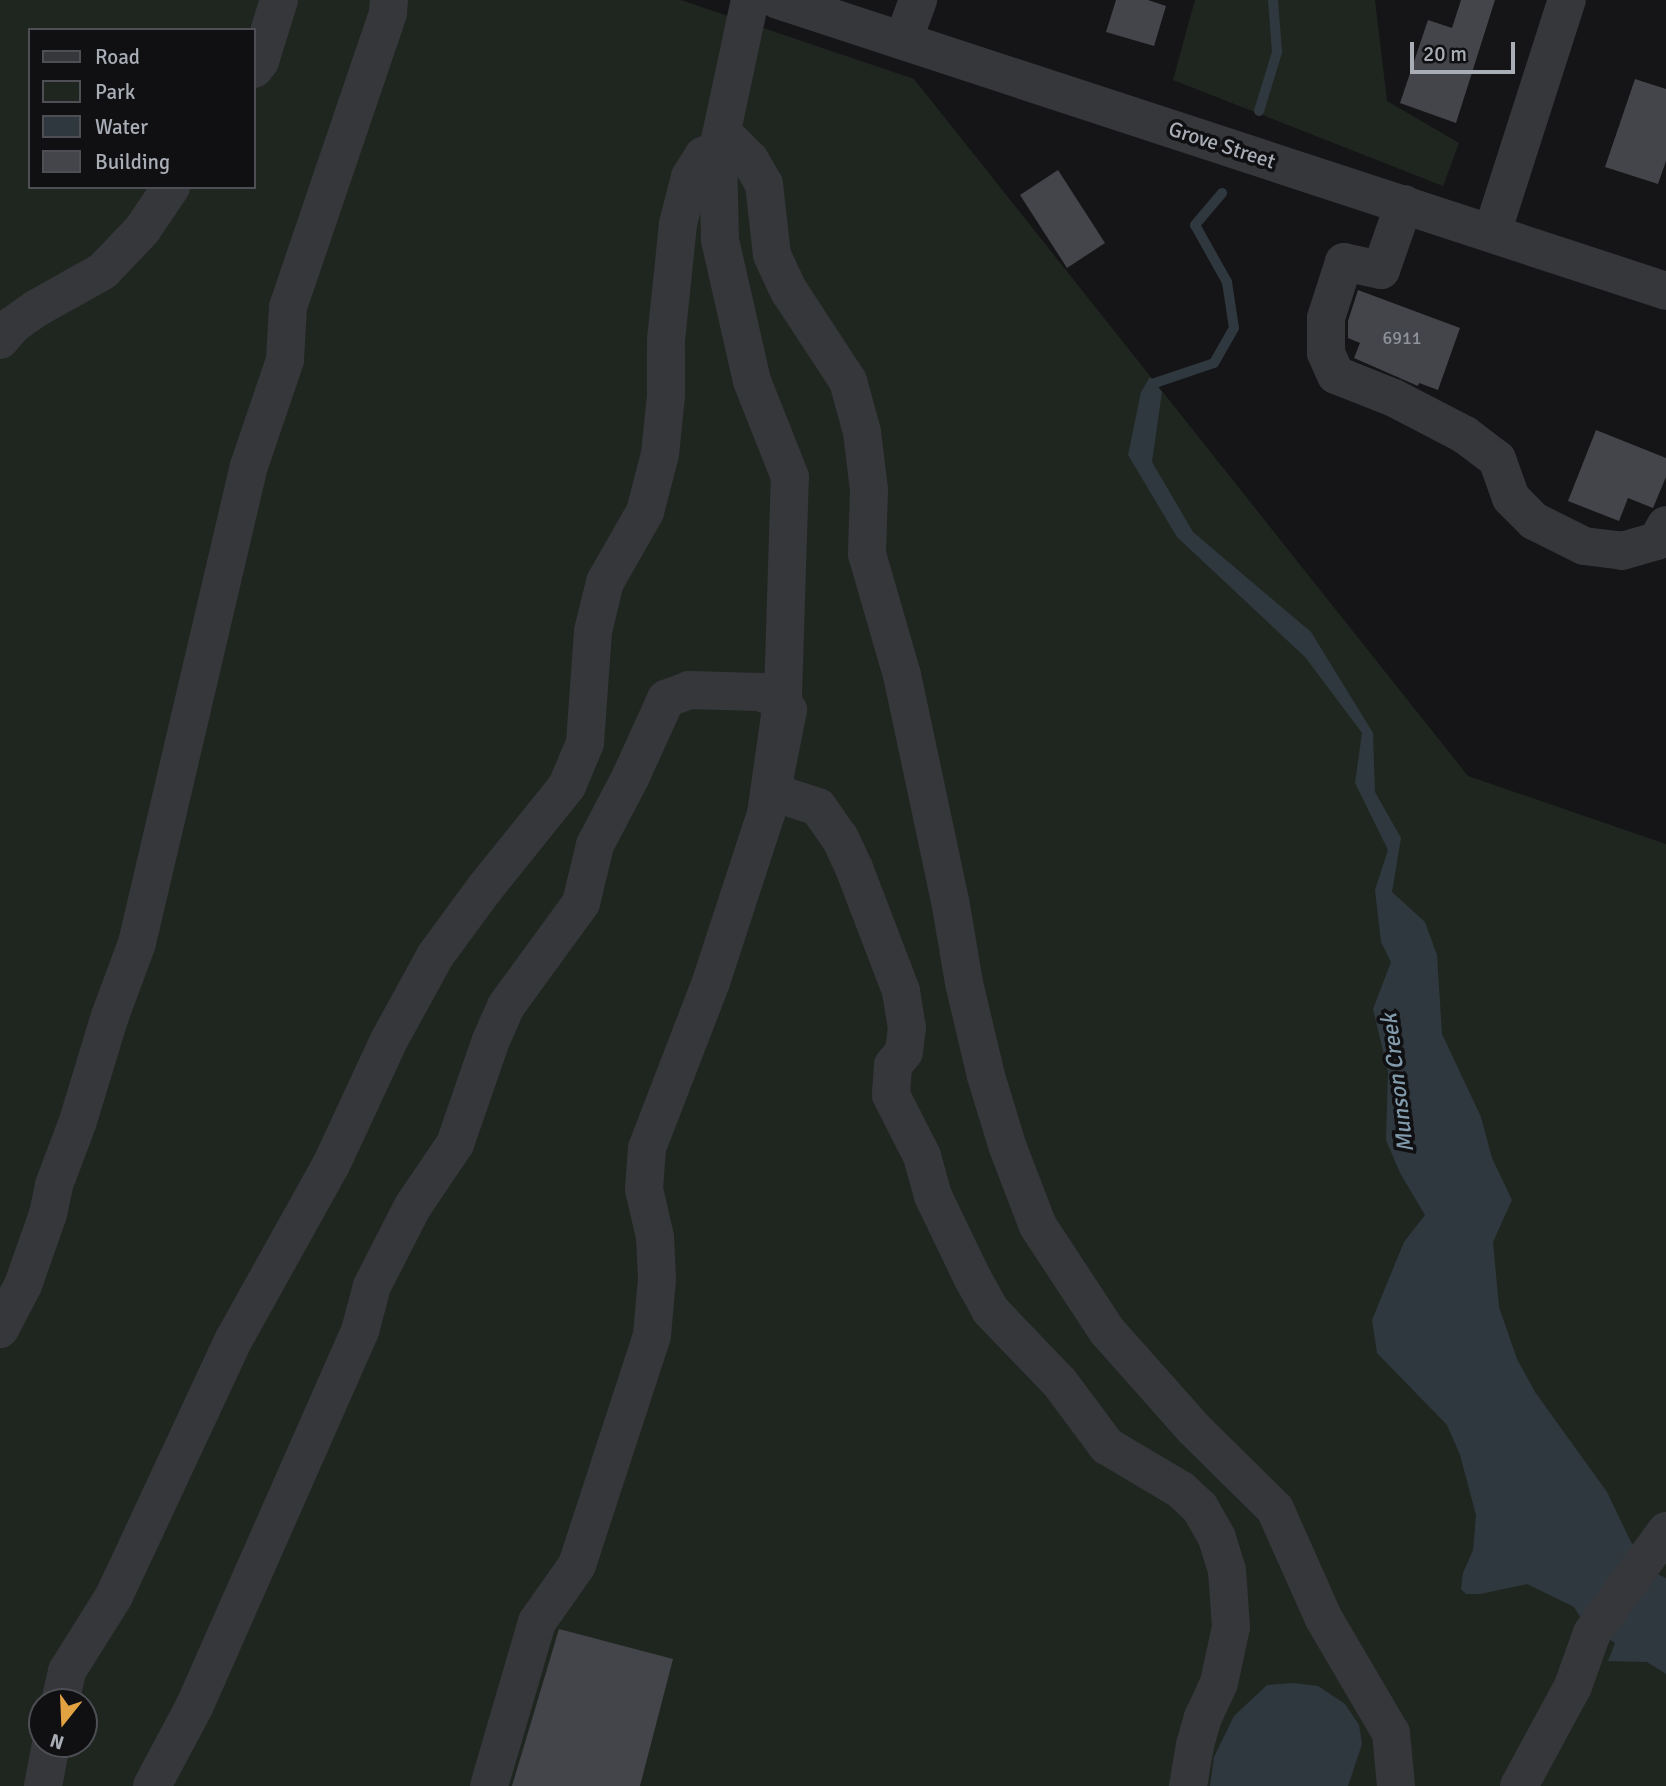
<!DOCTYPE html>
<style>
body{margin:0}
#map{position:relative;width:1666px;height:1786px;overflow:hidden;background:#151517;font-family:Signika,sans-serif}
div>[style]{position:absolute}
.green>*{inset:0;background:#1f2620}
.water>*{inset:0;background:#2f383e}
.stream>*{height:10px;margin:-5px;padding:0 5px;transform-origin:5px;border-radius:5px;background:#2f383e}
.building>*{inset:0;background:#44454a}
.minor>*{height:38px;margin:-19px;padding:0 19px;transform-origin:19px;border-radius:19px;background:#36373b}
span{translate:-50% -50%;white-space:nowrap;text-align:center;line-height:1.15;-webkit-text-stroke:7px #101012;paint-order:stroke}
.number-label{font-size:18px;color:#8f939b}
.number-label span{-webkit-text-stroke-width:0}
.street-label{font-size:21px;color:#a8adb6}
.water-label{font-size:23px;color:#829cae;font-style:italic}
.legend{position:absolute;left:28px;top:28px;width:228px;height:161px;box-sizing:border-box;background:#101012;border:2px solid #4d4f54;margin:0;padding:9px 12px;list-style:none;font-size:21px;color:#a8adb6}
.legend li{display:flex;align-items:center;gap:14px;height:35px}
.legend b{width:35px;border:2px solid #4d4f54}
.north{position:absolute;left:28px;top:1688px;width:70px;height:70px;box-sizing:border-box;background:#101012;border:2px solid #4d4f54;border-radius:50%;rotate:198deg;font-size:19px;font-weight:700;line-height:28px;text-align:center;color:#a8adb6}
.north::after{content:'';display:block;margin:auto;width:24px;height:32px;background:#e2a242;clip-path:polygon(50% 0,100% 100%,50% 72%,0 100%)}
.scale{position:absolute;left:1410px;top:42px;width:105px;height:32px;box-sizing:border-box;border:4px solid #a8adb6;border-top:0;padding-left:9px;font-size:21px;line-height:24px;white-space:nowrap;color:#a8adb6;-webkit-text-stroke:5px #101012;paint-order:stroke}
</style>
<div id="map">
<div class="green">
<div style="clip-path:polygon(evenodd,0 0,681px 0,914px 79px,1468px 776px,1666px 844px,1666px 1786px,0 1786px,0 0,30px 30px,254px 30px,254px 187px,30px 187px,30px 30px,0 0,42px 1702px,84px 1702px,84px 1744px,42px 1744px,42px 1702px)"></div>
<div style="clip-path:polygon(1195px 0,1375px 0,1387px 101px,1459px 143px,1443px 186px,1173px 80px)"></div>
</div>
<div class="water">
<div style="clip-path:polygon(1150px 377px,1162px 392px,1152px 462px,1193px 532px,1311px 632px,1373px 733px,1375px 792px,1401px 838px,1392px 892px,1425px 922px,1437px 955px,1442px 1034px,1481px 1117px,1492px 1158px,1512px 1200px,1493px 1242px,1499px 1307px,1517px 1359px,1535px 1392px,1607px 1492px,1631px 1542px,1659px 1575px,1666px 1578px,1666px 1674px,1647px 1662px,1608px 1661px,1615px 1643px,1583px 1621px,1574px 1607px,1527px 1584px,1480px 1594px,1466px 1594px,1461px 1589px,1463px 1573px,1473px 1550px,1476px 1515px,1460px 1455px,1447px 1425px,1377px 1353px,1372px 1320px,1404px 1242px,1425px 1215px,1400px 1173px,1386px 1140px,1388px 1072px,1373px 1009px,1391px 962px,1381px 942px,1375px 890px,1388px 850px,1355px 783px,1362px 733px,1305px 657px,1177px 537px,1128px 455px,1141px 392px)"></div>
<div style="clip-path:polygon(1293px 1683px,1318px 1686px,1345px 1704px,1359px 1725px,1362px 1744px,1348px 1786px,1210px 1786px,1214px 1757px,1234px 1716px,1267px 1685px)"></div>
</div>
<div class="stream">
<div style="left:1259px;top:111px;width:62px;rotate:-73deg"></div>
<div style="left:1277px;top:52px;width:52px;rotate:-94.4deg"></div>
<div style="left:1148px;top:395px;width:14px;rotate:-60deg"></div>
<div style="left:1155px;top:383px;width:62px;rotate:-18.7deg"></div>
<div style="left:1214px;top:363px;width:40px;rotate:-60.3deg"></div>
<div style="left:1234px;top:328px;width:47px;rotate:-98.7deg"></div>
<div style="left:1227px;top:282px;width:65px;rotate:-119.3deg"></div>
<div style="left:1195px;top:225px;width:42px;rotate:-49.8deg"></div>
</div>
<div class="building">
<div style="clip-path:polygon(1116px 0,1148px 0,1166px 6px,1154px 46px,1106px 32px)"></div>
<div style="clip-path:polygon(1461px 0,1495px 0,1456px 123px,1400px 103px,1428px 20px,1452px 28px)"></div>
<div style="clip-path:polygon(1635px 79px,1666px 89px,1666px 161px,1658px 184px,1605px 167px)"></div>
<div style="clip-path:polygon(1058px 170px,1105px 243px,1067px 268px,1020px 195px)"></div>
<div style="clip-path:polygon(1358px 290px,1460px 328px,1438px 390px,1419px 383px,1418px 386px,1354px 358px,1360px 343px,1348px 338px,1348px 321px)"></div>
<div style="clip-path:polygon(1596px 430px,1666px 458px,1666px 477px,1653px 508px,1628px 498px,1619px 521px,1568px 501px)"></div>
<div style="clip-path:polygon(559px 1629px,673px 1659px,640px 1786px,512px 1786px)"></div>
</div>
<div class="minor">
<div style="left:778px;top:0;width:934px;rotate:18.14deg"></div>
<div style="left:903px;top:41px;width:44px;rotate:-69.9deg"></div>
<div style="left:254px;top:69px;width:10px;rotate:-53deg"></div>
<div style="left:260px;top:61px;width:64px;rotate:-72.7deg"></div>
<div style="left:1404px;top:204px;width:70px;rotate:109.2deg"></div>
<div style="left:1381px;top:270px;width:38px;rotate:-168deg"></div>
<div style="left:1344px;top:262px;width:59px;rotate:107.8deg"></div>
<div style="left:1326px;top:318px;width:35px;rotate:90deg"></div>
<div style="left:1326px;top:353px;width:24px;rotate:66deg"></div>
<div style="left:1336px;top:375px;width:62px;rotate:21.6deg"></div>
<div style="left:1394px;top:398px;width:80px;rotate:27.5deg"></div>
<div style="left:1465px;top:435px;width:40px;rotate:37deg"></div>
<div style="left:1497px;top:459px;width:41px;rotate:70.3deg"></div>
<div style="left:1511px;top:498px;width:33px;rotate:45deg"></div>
<div style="left:1534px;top:521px;width:56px;rotate:26.6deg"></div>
<div style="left:1584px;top:546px;width:38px;rotate:7deg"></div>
<div style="left:1622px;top:551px;width:36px;rotate:-16deg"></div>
<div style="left:1657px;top:541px;width:18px;rotate:-61deg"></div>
<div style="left:1492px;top:233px;width:245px;rotate:-72.2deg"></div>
<div style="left:0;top:340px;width:21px;rotate:-49deg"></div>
<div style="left:14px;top:324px;width:28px;rotate:-35deg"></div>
<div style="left:37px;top:308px;width:76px;rotate:-29.3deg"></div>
<div style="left:103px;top:271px;width:57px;rotate:-46.4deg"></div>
<div style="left:142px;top:230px;width:52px;rotate:-56deg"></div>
<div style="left:0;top:1329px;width:50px;rotate:-62.4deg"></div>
<div style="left:23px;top:1285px;width:75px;rotate:-70.6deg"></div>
<div style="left:48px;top:1214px;width:30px;rotate:-78deg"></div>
<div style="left:54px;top:1185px;width:68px;rotate:-69.4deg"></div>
<div style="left:78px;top:1121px;width:110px;rotate:-73.1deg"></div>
<div style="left:110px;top:1016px;width:78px;rotate:-69.7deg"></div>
<div style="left:137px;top:943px;width:490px;rotate:-76.8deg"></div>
<div style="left:249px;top:466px;width:112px;rotate:-71.2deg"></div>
<div style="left:285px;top:360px;width:53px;rotate:-86.8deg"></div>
<div style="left:288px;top:307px;width:311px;rotate:-71.2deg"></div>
<div style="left:388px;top:13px;width:13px;rotate:-86deg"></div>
<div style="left:60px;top:1702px;width:32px;rotate:-77deg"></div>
<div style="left:67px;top:1671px;width:89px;rotate:-57.9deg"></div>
<div style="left:114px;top:1596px;width:284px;rotate:-65deg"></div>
<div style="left:234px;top:1339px;width:199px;rotate:-60.9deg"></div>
<div style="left:331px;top:1165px;width:136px;rotate:-65.1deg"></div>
<div style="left:388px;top:1042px;width:98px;rotate:-61.3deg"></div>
<div style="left:435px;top:956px;width:84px;rotate:-53.7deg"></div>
<div style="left:485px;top:888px;width:131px;rotate:-51.2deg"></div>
<div style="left:567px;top:786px;width:47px;rotate:-67.3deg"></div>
<div style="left:585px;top:743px;width:112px;rotate:-85.9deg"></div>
<div style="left:593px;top:631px;width:50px;rotate:-76.2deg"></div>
<div style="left:605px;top:582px;width:81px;rotate:-60.3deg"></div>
<div style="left:645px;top:512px;width:60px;rotate:-75.5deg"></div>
<div style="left:660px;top:454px;width:58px;rotate:-84.1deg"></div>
<div style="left:666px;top:396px;width:56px;rotate:-90deg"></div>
<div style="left:666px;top:340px;width:117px;rotate:-84.1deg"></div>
<div style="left:678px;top:224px;width:49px;rotate:-75.7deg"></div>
<div style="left:690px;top:177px;width:25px;rotate:-58deg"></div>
<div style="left:703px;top:156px;width:32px;rotate:-26deg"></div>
<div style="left:732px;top:142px;width:25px;rotate:45deg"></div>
<div style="left:750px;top:160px;width:28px;rotate:60deg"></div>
<div style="left:764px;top:184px;width:71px;rotate:83.6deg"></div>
<div style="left:772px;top:255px;width:40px;rotate:65deg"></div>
<div style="left:789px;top:291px;width:108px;rotate:56.8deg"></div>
<div style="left:848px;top:381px;width:53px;rotate:74.6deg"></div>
<div style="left:862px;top:432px;width:58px;rotate:83.1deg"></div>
<div style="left:869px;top:490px;width:64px;rotate:91.8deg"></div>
<div style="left:867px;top:554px;width:126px;rotate:73.9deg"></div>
<div style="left:902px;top:675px;width:230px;rotate:78deg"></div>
<div style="left:950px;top:900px;width:84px;rotate:80.4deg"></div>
<div style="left:964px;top:983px;width:96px;rotate:76.7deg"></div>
<div style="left:986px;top:1076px;width:75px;rotate:73deg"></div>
<div style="left:1008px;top:1148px;width:84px;rotate:69deg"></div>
<div style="left:1038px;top:1226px;width:126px;rotate:56.7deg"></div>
<div style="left:1107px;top:1331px;width:131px;rotate:48.4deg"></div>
<div style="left:1194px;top:1429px;width:114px;rotate:44.6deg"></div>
<div style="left:1275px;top:1509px;width:120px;rotate:66deg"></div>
<div style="left:1324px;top:1619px;width:132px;rotate:59.6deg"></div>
<div style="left:1391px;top:1733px;width:53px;rotate:84.6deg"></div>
<div style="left:43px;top:1786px;width:43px;rotate:-79.2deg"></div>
<div style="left:152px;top:1786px;width:92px;rotate:-62deg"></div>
<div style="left:195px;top:1705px;width:409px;rotate:-66.2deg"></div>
<div style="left:360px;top:1331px;width:47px;rotate:-75.1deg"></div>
<div style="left:372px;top:1286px;width:90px;rotate:-62.9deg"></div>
<div style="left:413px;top:1206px;width:75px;rotate:-55.9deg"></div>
<div style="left:455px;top:1144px;width:110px;rotate:-70.9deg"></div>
<div style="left:491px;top:1040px;width:37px;rotate:-66deg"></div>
<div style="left:506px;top:1006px;width:127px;rotate:-53.9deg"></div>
<div style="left:581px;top:903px;width:60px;rotate:-76.4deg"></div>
<div style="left:595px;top:845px;width:78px;rotate:-62.4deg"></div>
<div style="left:631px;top:776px;width:85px;rotate:-65.6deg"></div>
<div style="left:666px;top:699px;width:25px;rotate:-21deg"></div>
<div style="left:689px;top:690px;width:71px;rotate:1.6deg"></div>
<div style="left:760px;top:692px;width:17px;rotate:21deg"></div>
<div style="left:776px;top:698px;width:17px;rotate:45deg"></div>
<div style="left:788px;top:710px;width:71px;rotate:101.3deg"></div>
<div style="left:774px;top:780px;width:17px;rotate:65deg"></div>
<div style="left:781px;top:795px;width:39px;rotate:18deg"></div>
<div style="left:818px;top:807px;width:38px;rotate:55deg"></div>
<div style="left:840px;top:838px;width:33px;rotate:65deg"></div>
<div style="left:854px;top:868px;width:132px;rotate:69.1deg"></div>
<div style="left:901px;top:991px;width:36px;rotate:81deg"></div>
<div style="left:907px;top:1027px;width:25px;rotate:97deg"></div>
<div style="left:904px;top:1052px;width:17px;rotate:130deg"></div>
<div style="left:893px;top:1065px;width:30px;rotate:94deg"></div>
<div style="left:891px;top:1095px;width:68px;rotate:63.1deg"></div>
<div style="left:922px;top:1156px;width:41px;rotate:74.6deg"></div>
<div style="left:933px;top:1196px;width:90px;rotate:64.3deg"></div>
<div style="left:972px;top:1277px;width:38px;rotate:61deg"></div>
<div style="left:990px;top:1310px;width:101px;rotate:46.2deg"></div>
<div style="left:1060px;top:1383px;width:79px;rotate:53.3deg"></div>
<div style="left:1107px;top:1446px;width:86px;rotate:30.7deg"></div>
<div style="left:1181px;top:1490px;width:26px;rotate:43deg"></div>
<div style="left:1200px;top:1508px;width:34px;rotate:60deg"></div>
<div style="left:1217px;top:1538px;width:34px;rotate:73deg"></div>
<div style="left:1227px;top:1570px;width:57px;rotate:86deg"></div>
<div style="left:1231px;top:1627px;width:57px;rotate:102.1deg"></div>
<div style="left:1219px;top:1683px;width:38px;rotate:115deg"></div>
<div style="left:1203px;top:1717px;width:29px;rotate:106deg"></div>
<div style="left:1195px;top:1745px;width:42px;rotate:99.7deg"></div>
<div style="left:489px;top:1786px;width:171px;rotate:-73.7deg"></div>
<div style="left:537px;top:1622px;width:70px;rotate:-54.9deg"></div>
<div style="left:577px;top:1565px;width:242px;rotate:-71.9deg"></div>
<div style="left:652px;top:1335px;width:56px;rotate:-84.9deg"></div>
<div style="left:657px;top:1279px;width:42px;rotate:-92.7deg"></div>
<div style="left:655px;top:1237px;width:49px;rotate:-102.9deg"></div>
<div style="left:644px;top:1189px;width:41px;rotate:-85.8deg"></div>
<div style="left:647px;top:1148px;width:178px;rotate:-68.9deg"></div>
<div style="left:711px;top:982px;width:177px;rotate:-71.9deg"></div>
<div style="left:766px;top:814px;width:120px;rotate:-81.9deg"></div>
<div style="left:783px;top:695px;width:218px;rotate:-88.2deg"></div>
<div style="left:790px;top:477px;width:103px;rotate:-111.6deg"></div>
<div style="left:752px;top:381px;width:145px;rotate:-102.8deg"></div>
<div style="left:720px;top:240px;width:91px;rotate:-91.3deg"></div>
<div style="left:718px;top:149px;width:152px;rotate:-77.9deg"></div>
<div style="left:1519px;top:1786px;width:114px;rotate:-61.6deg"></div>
<div style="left:1573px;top:1686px;width:56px;rotate:-70.3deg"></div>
<div style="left:1592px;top:1633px;width:126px;rotate:-54deg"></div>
</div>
<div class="number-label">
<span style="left:1402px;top:338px">6911</span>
</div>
<div class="street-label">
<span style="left:1222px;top:145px;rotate:18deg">Grove Street</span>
</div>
<div class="water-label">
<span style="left:1398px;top:1083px;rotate:-97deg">Munson Creek</span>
</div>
<ul class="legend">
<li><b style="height:9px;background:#36373b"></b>Road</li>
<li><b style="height:19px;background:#1f2620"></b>Park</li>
<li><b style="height:19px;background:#2f383e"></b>Water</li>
<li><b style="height:19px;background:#44454a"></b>Building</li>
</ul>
<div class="north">N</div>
<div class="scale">20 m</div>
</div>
